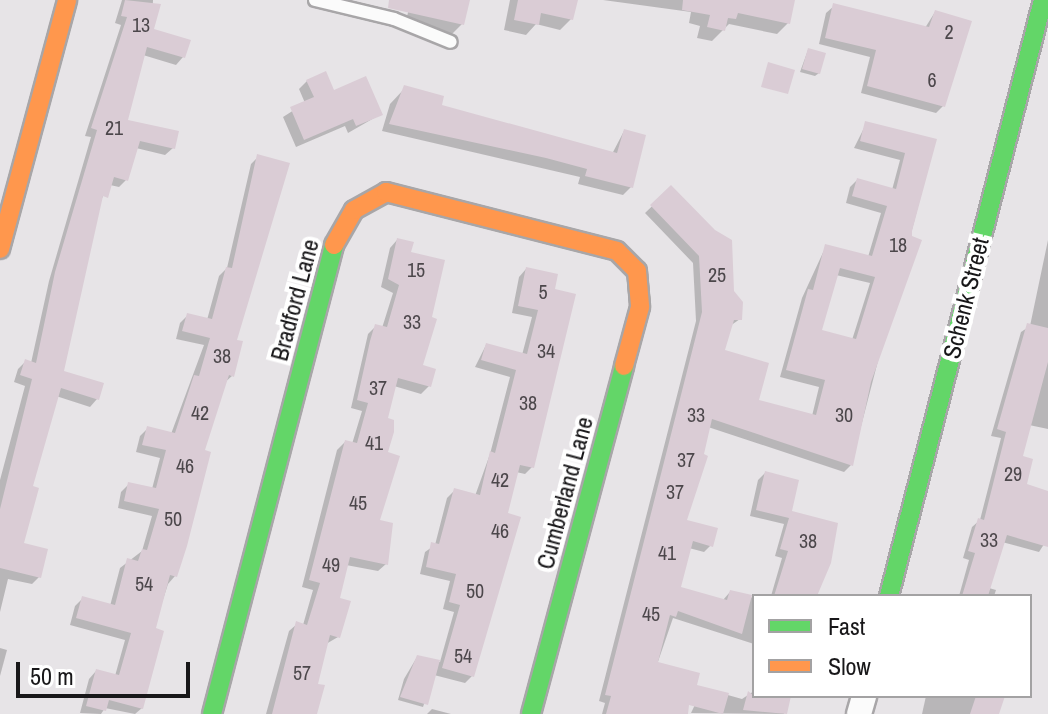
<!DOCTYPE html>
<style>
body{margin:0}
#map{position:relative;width:1048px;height:714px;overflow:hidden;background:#e7e4e7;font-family:"Archivo Narrow",sans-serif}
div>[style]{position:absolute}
.shadow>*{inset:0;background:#0003}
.building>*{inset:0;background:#daccd5}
.roads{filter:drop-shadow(2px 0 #a8a6a8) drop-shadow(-2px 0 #a8a6a8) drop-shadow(0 2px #a8a6a8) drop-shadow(0 -2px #a8a6a8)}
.lane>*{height:12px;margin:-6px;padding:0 6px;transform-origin:6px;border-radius:6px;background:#fbfbfb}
.street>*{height:24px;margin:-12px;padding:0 12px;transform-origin:12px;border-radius:12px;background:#fbfbfb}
.fast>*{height:18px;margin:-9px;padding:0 9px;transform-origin:9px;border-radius:9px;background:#63d668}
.slow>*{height:18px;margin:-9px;padding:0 9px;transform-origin:9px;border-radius:9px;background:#ff974d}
span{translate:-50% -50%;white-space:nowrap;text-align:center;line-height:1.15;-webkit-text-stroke:8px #fff;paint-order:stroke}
.number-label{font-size:20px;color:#4c474b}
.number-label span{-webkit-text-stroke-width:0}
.street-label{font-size:24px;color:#181719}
.legend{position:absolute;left:752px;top:594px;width:280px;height:104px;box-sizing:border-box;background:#fff;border:2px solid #a3a2a3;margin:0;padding:10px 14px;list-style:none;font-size:24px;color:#181719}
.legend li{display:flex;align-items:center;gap:16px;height:40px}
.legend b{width:40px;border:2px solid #a3a2a3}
.scale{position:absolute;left:16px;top:662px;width:174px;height:36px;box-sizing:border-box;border:4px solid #181719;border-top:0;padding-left:10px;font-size:24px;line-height:28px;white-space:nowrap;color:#181719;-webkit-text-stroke:6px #fff;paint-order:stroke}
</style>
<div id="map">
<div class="shadow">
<div style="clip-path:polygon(122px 0,153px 0,152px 30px,183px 57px,176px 65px,143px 55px,126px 121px,173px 148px,165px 155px,136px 148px,126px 180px,119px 187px,110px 185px,99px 203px,61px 372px,97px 399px,90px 407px,56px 396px,30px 488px,22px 544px,39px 577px,32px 584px,8px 579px,0 612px,0 480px,25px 386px,14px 382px,18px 369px,25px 362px,31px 363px,49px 281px,91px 137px,85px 136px,121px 25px,115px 23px)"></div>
<div style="clip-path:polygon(411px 0,468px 0,462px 24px,451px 35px,405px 25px)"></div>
<div style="clip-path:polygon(510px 0,576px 0,571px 19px,560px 30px,536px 24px,526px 35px,504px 30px)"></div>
<div style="clip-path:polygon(603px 0,793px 0,788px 23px,777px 34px,729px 24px,712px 41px,697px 38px,700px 26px,689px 23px,691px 12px)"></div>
<div style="clip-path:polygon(834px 6px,925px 28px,935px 12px,943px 106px,936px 113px,861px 93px,870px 57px,819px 44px,826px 13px)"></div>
<div style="clip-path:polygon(808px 50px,819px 73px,815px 76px,800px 72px)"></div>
<div style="clip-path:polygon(307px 81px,333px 93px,381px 114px,348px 133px,345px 126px,296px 147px,283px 117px,305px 103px,299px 89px)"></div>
<div style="clip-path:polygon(405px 88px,439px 107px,612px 154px,624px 131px,631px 187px,623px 195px,578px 184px,580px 177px,382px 131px,390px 104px)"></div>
<div style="clip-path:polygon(evenodd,866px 124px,935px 141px,851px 465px,844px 472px,708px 427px,685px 521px,711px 545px,704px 552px,689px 548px,678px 588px,723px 600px,730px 592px,754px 598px,754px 644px,673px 618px,640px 714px,602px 714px,605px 703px,599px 701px,696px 321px,693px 263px,645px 213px,671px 188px,732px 291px,740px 319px,730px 326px,723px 352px,756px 401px,812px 416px,819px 387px,780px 377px,802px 298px,826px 246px,868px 257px,881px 213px,846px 203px,850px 187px,857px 180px,892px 190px,900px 160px,854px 148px,866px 124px,836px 275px,870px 283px,852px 340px,820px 332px,836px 275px)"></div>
<div style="clip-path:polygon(258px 157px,232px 376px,224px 383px,202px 452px,175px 576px,168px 584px,153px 630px,142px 708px,135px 714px,105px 708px,101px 714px,80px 713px,89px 679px,96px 671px,115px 676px,125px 640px,70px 625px,75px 606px,82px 599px,110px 606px,120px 568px,142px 551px,152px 516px,118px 508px,121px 492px,129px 484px,152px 489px,160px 458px,136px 452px,140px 436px,147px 429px,171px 434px,204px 345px,176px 339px,180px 323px,188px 315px,207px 320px,219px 276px,227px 268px,251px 164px)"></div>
<div style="clip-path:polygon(397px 240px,409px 253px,420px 366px,429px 386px,421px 394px,394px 386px,385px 419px,377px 521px,386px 564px,378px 571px,346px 565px,337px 599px,338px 637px,326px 644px,315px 685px,315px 714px,266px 714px,289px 631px,297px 624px,303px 625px,313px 590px,302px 587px,337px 450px,345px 442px,352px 444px,362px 411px,351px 408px,368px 334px,376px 326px,382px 328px,393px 293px,381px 287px,390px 248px)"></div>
<div style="clip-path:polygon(1048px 240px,1048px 429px,1029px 425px,1021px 458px,1024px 485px,1048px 493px,1048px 538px,1039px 552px,1002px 542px,989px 588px,996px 590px,994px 596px,959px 596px,969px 560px,963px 558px,972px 527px,980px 520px,1001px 438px,991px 436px,1021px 332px,1030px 326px)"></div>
<div style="clip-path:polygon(526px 269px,556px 276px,532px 467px,525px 474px,516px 472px,472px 676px,465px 683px,434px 675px,423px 707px,398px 700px,404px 679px,417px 657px,440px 662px,454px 612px,443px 609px,450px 581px,420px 574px,425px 552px,435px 545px,447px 498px,455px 490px,475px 496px,490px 454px,510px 377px,475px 367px,486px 345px,522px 355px,532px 317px,512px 313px,519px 277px)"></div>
<div style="clip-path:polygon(765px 473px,790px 513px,816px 596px,771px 596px,782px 558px,775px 556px,784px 524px,750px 516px,758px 480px)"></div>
<div style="clip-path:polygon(0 648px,7px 650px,0 676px)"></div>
<div style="clip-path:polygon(703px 688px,742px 699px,754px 691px,754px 696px,789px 696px,784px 714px,691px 713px)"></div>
<div style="clip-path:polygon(926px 696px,1003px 696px,997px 714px,922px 714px)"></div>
<div style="clip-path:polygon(432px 709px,451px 714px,427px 714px)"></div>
</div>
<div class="building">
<div style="clip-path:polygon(125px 0,161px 4px,154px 29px,191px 40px,185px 58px,147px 47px,128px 120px,179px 131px,175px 149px,140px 141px,128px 181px,114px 177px,108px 198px,103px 196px,64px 371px,104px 383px,99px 400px,61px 388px,33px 486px,39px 488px,24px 543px,48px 549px,41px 578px,0 568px,0 509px,32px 379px,20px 375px,25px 359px,36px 363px,55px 272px,97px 130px,91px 128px,127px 17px,121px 16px)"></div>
<div style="clip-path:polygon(389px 0,470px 0,464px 25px,388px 8px)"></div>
<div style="clip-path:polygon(518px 0,578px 0,573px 20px,541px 13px,539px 25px,514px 20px)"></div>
<div style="clip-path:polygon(683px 0,795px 0,790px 24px,738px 13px,736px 19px,728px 18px,725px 31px,707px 27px,710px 15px,682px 10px)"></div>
<div style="clip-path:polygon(833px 3px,929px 27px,935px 10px,972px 21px,945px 107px,867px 86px,876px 50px,825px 38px)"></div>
<div style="clip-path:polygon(808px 48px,826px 53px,820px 74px,802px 69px)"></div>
<div style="clip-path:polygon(768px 62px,795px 70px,788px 94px,761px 87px)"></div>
<div style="clip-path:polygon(326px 71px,334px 90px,366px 76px,383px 115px,356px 126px,353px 119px,304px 140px,290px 107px,314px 97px,306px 80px)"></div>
<div style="clip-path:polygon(404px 85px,444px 96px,442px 105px,617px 153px,624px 129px,646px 135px,633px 188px,585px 176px,587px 169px,546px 158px,389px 124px)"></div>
<div style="clip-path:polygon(evenodd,865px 121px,937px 139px,912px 231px,912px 236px,922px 240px,871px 382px,853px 466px,712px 419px,704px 454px,708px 456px,687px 520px,718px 528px,713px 547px,693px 541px,681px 587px,727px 600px,730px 590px,752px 595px,742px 634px,678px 611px,676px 617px,670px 615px,658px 662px,700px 673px,697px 685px,729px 693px,723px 714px,689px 705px,688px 714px,606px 714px,611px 696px,605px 695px,702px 312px,699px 256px,650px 205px,671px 185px,715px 230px,732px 240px,734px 291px,743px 302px,742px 320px,734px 320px,725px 350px,769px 363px,759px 400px,816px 415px,825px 380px,786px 370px,808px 289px,813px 290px,825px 244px,872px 256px,887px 206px,852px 196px,857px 178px,896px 189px,905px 153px,860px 141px,865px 121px,840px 268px,875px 277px,856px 339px,822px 330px,840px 268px)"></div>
<div style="clip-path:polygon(257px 154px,290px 163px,237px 340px,243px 341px,234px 377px,229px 375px,205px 450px,211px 452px,187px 546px,177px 577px,170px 575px,156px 628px,164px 631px,143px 709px,109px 700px,106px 711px,86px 706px,96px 669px,119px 675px,131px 633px,76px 618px,82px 596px,115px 605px,127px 558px,138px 561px,142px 549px,147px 550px,159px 509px,124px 501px,128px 482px,156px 488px,166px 450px,142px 445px,147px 426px,175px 433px,194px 375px,199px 376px,210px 338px,182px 331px,187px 313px,212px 319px,226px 267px,232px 268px)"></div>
<div style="clip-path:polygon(397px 238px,414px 242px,411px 252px,445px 260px,432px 317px,437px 319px,423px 365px,436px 369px,431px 387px,398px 378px,388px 418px,394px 420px,394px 432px,388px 452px,400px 456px,380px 520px,393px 523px,388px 565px,350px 557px,340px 598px,351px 601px,340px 638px,330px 635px,318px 684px,325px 685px,317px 714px,272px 714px,296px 621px,307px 625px,320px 583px,309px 580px,345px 440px,357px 443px,368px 403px,357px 400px,370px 341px,375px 324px,387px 327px,399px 285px,388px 279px)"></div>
<div style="clip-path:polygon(526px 267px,558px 274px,555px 289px,576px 294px,534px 468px,520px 465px,508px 513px,521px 517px,474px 677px,442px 668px,460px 605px,449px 602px,456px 574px,426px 567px,431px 542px,439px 544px,454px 488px,480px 495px,490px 451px,495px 453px,516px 370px,481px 360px,486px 343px,527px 354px,538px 310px,518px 306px)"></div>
<div style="clip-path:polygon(1027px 323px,1048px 328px,1048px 362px,1023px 456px,1033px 459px,1027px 484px,1048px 491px,1048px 547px,1007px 535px,988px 596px,962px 596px,975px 553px,968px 551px,978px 518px,984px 520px,1006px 432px,997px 429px)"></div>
<div style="clip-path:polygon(765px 471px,799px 480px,792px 511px,838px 523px,831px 563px,817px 596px,774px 596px,788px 551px,780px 549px,789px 518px,756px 510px)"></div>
<div style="clip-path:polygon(417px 655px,440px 660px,428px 705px,400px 697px)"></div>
<div style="clip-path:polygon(748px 691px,754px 696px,791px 696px,787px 714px,743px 710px)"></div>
<div style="clip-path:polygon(976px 696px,1005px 696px,999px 714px,970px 714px)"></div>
</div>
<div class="roads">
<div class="lane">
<div style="left:315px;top:0;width:81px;rotate:13.5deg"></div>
<div style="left:394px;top:19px;width:61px;rotate:22deg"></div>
</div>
<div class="street">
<div style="left:859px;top:714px;width:19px;rotate:-74deg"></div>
</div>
<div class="fast">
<div style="left:889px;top:596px;width:616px;rotate:-75.51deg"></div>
<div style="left:212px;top:714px;width:485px;rotate:-75.4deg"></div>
<div style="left:531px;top:714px;width:360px;rotate:-75deg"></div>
</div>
<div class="slow">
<div style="left:334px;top:245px;width:40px;rotate:-60.3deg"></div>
<div style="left:354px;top:210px;width:37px;rotate:-29deg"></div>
<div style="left:386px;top:192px;width:238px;rotate:14.3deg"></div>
<div style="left:617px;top:251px;width:28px;rotate:45deg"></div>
<div style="left:637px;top:271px;width:36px;rotate:85deg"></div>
<div style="left:640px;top:307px;width:61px;rotate:105.2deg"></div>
<div style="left:0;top:249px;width:258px;rotate:-74.9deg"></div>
</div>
</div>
<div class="number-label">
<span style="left:141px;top:24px">13</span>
<span style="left:949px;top:31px">2</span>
<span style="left:932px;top:79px">6</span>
<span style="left:114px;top:127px">21</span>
<span style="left:898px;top:244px">18</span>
<span style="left:416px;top:269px">15</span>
<span style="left:717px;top:274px">25</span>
<span style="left:543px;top:291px">5</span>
<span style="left:412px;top:321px">33</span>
<span style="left:546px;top:350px">34</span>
<span style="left:222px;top:355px">38</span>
<span style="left:378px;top:387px">37</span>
<span style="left:528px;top:402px">38</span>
<span style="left:200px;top:412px">42</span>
<span style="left:696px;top:414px">33</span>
<span style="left:844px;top:414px">30</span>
<span style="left:374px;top:442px">41</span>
<span style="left:686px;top:459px">37</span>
<span style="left:185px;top:465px">46</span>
<span style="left:1013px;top:473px">29</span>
<span style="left:500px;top:479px">42</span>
<span style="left:675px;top:491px">37</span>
<span style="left:358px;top:502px">45</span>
<span style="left:173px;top:518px">50</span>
<span style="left:500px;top:530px">46</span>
<span style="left:989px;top:539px">33</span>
<span style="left:808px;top:540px">38</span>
<span style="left:667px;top:552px">41</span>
<span style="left:331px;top:564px">49</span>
<span style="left:144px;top:583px">54</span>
<span style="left:475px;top:590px">50</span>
<span style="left:651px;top:613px">45</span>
<span style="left:463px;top:655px">54</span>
<span style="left:302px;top:672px">57</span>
</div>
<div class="street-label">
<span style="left:966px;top:298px;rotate:-76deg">Schenk Street</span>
<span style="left:295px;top:300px;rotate:-75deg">Bradford Lane</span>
<span style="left:565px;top:493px;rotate:-75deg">Cumberland Lane</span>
</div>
<ul class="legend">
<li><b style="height:10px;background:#63d668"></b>Fast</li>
<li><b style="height:10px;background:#ff974d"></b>Slow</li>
</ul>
<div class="scale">50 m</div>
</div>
